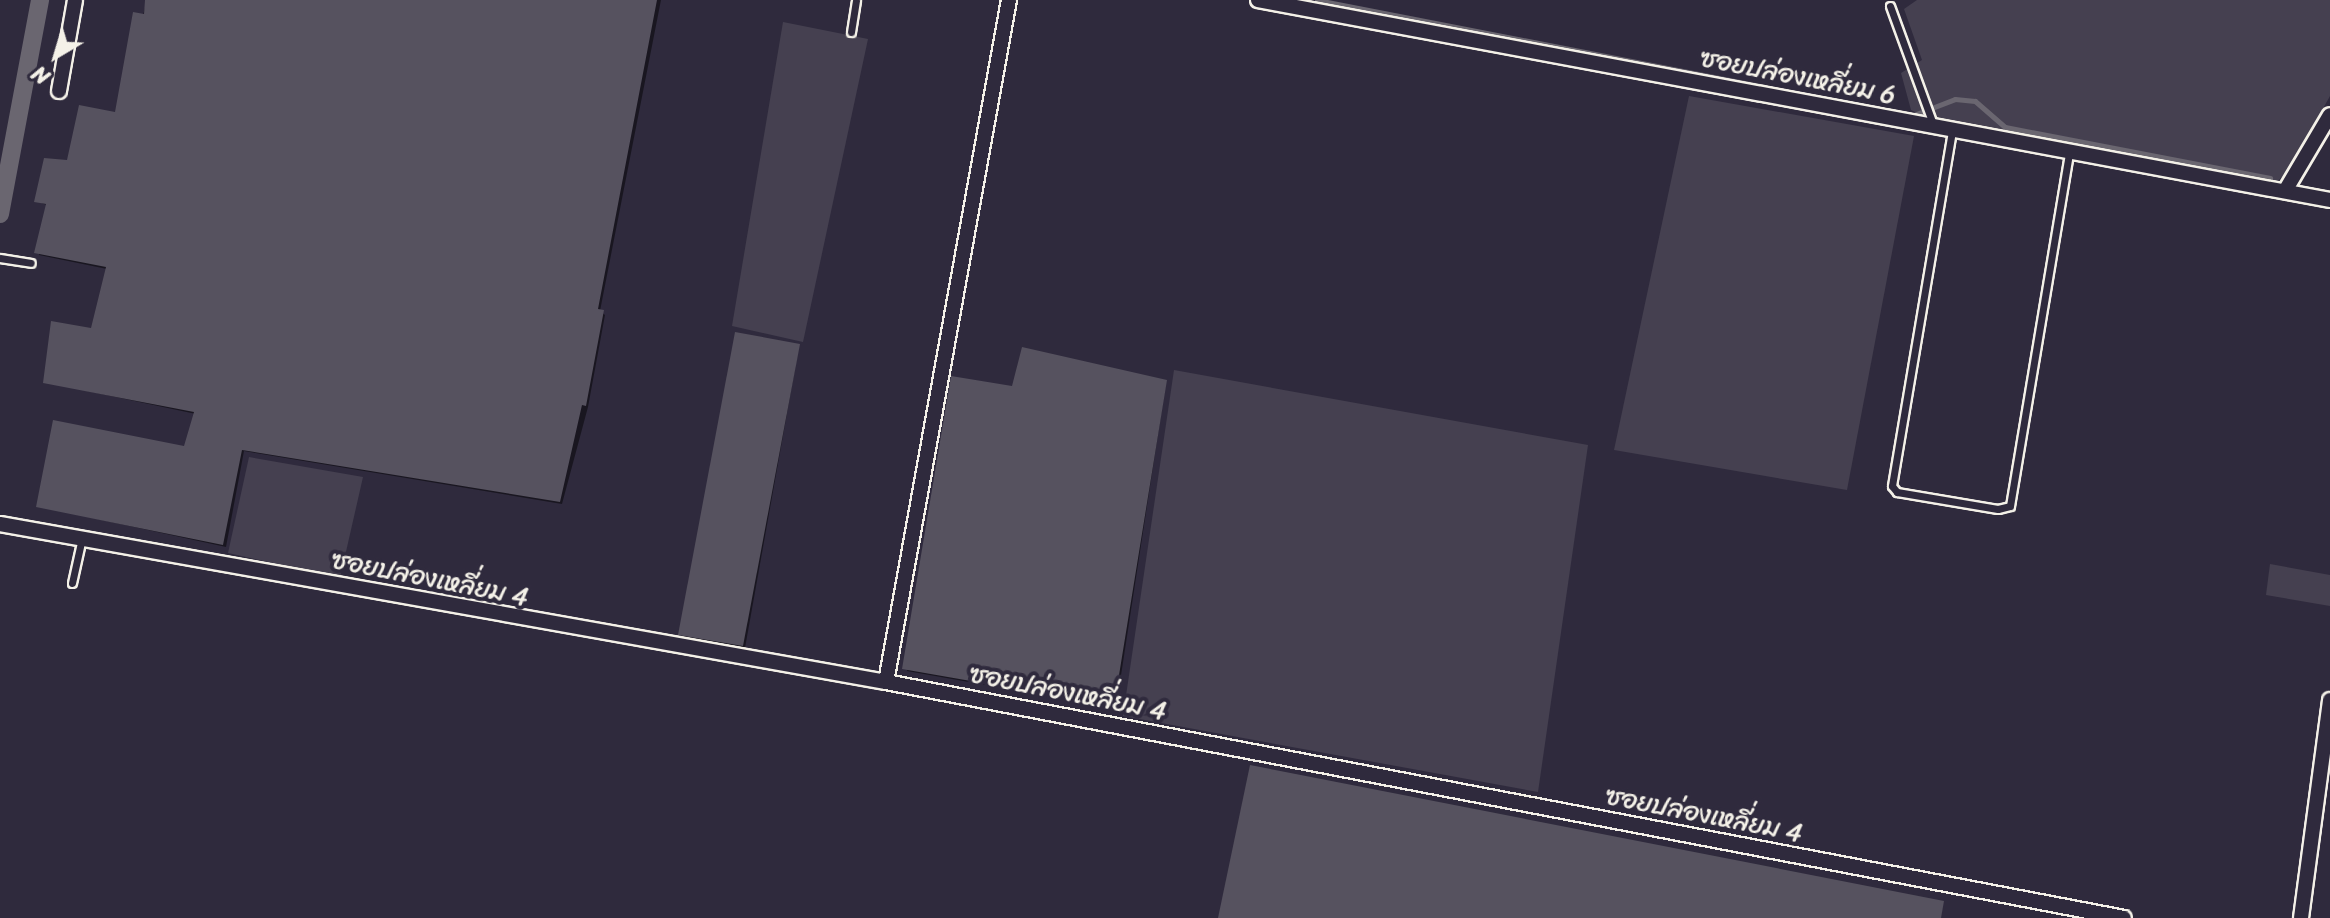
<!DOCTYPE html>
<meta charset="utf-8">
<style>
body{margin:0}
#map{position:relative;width:2330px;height:918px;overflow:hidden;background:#2f2a3d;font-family:Sriracha,"Playpen Sans Thai",sans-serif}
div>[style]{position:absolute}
.green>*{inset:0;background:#454050}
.shadow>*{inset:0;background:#0007}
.stream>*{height:5px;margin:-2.5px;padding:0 2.5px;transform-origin:2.5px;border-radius:2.5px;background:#6a6670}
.canal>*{height:18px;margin:-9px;padding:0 9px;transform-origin:9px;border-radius:9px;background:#6a6670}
.building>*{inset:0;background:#56525f}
.roads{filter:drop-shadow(2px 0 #f4f1e8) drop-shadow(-2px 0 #f4f1e8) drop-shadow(0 2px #f4f1e8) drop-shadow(0 -2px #f4f1e8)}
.lane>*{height:7px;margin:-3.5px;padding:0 3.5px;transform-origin:3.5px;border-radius:3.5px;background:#2f2a3d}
.street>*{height:14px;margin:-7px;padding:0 7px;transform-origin:7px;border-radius:7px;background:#2f2a3d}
span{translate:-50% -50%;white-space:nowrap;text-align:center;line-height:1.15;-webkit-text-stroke:8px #2f2a3d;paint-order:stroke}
.street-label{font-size:26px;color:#f4f1e8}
.north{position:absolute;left:16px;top:16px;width:80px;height:80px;-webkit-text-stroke:6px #2f2a3d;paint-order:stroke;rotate:218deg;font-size:22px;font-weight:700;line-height:32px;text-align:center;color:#f4f1e8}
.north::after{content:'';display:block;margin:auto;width:28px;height:36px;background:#f4f1e8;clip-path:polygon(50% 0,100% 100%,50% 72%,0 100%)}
</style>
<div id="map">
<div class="green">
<div style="clip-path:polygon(1917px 0,2330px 0,2330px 96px,2290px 168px,2277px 182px,2262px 183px,1937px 123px,1911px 110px,1901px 73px,1922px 60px,1904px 9px)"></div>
<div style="clip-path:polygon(783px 22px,868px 39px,803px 342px,732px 326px)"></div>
<div style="clip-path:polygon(1689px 96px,1914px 136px,1847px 490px,1614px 450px)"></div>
<div style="clip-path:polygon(1174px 370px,1588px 445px,1538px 792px,1123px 716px)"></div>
<div style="clip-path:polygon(249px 457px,363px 477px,340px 578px,228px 553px)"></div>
<div style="clip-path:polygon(2270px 564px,2330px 575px,2330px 606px,2266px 595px)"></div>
</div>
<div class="shadow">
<div style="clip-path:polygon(147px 0,661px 0,600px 311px,605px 315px,588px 407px,562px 504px,244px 451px,226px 547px,38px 506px,186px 449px,196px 414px,45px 382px,92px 330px,107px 269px,39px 255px,47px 205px,36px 201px,117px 115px)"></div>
<div style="clip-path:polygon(799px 346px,745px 648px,683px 637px,680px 634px)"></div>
<div style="clip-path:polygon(1166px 382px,1116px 708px,907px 671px,1013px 388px)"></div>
</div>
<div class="stream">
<div style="left:1317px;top:0;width:455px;rotate:11deg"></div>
<div style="left:1911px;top:116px;width:47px;rotate:-21.1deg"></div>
<div style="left:1955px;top:99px;width:20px;rotate:6deg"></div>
<div style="left:1975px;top:101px;width:40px;rotate:41deg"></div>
<div style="left:2005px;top:127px;width:270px;rotate:10.9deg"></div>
</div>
<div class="canal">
<div style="left:0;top:214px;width:218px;rotate:-79.4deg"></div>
</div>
<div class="building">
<div style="clip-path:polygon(145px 0,657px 0,598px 309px,604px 310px,586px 406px,582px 405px,560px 502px,242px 450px,223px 545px,36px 507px,53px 420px,184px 446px,194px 412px,43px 383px,51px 321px,91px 328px,106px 267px,34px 253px,46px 204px,34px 202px,44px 158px,67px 160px,79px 105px,115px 112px,133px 12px,144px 14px)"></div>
<div style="clip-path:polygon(735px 332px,800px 344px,743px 646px,678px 635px)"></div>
<div style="clip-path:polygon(1022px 347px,1167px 380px,1114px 706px,902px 669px,951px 376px,1012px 386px)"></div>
<div style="clip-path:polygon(1250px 765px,1944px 901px,1941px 918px,1218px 918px)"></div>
</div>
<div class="roads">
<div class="lane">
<div style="left:1890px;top:6px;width:126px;rotate:70deg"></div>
<div style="left:851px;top:32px;width:32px;rotate:-81deg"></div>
<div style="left:1952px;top:131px;width:360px;rotate:99.6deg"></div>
<div style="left:1892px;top:486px;width:8px;rotate:50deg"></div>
<div style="left:1897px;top:492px;width:102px;rotate:9.6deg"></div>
<div style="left:1998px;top:509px;width:12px;rotate:-14deg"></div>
<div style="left:2010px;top:506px;width:359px;rotate:-80.5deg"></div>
<div style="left:0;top:258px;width:31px;rotate:9deg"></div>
<div style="left:72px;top:583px;width:46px;rotate:-77.5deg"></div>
</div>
<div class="street">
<div style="left:1258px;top:0;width:1090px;rotate:10.57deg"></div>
<div style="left:59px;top:91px;width:92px;rotate:-80deg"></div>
<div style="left:2285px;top:191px;width:88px;rotate:-59.4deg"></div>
<div style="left:0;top:524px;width:900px;rotate:10.11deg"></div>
<div style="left:886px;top:682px;width:1260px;rotate:10.79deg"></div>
<div style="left:886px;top:682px;width:693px;rotate:-79.78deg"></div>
<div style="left:2301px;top:918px;width:220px;rotate:-82.4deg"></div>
</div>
</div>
<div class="street-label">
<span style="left:1798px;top:77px;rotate:11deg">ซอยปล่องเหลี่ยม 6</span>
<span style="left:430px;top:579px;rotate:11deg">ซอยปล่องเหลี่ยม 4</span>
<span style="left:1068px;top:693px;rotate:11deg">ซอยปล่องเหลี่ยม 4</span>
<span style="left:1704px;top:815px;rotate:11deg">ซอยปล่องเหลี่ยม 4</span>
</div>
<div class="north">N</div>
</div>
